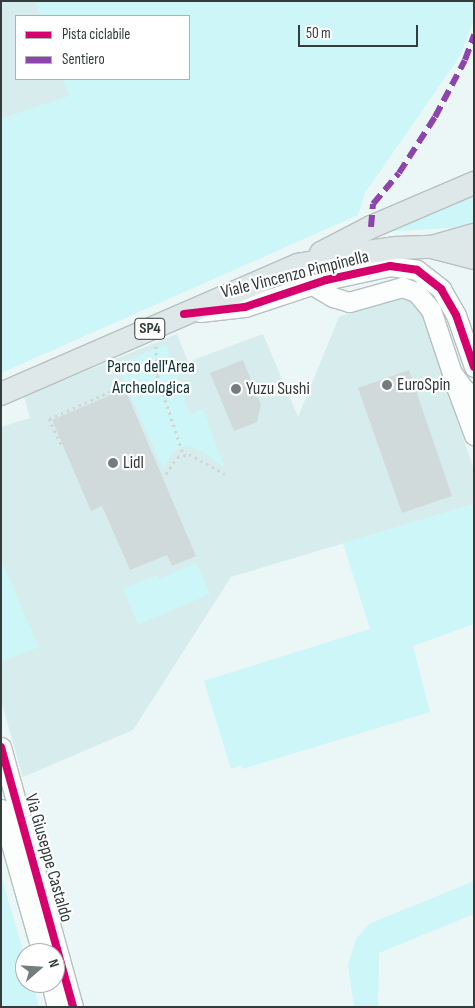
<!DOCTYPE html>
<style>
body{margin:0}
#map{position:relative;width:475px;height:1008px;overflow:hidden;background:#ebf6f6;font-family:"Sofia Sans Condensed",sans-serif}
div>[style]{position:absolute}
.built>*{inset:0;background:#d7ecec}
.green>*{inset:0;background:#ccf6f7}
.building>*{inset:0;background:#d1dada}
.path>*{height:3px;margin-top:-1.5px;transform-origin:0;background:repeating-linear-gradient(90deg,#d1d5d5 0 2.5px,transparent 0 6.5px)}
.roads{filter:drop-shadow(1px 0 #b7c0c0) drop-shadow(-1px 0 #b7c0c0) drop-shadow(0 1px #b7c0c0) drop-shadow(0 -1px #b7c0c0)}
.minor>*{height:19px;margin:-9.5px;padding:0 9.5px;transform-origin:9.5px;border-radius:9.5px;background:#fcfefe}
.major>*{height:22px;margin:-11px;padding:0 11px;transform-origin:11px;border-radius:11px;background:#dfe8e9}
.quiet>*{height:6px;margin-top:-3px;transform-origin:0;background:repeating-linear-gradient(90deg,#8e44ad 0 12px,transparent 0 18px)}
.cycleway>*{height:8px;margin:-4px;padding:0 4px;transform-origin:4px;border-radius:4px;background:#d6006c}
.dots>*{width:14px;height:14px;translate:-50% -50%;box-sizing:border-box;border:2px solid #fff;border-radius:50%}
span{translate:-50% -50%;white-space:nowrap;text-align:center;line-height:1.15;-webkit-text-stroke:4.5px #fff;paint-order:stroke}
.shield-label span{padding:1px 4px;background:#fff;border:1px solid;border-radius:4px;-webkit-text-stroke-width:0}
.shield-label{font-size:16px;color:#343c3c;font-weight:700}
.street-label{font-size:18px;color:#343c3c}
.park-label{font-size:18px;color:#113536}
.poi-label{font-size:18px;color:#343c3c}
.left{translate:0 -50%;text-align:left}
.frame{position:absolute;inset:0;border:2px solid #343c3c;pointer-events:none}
.legend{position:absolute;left:15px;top:15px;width:175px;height:65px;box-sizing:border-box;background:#fff;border:1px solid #aeb1b1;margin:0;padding:6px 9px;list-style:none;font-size:15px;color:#343c3c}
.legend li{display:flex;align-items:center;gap:10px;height:25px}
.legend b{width:25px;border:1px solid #aeb1b1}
.north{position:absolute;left:15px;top:943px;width:50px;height:50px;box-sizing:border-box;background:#fff;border:1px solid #aeb1b1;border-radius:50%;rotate:71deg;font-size:14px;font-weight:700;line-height:20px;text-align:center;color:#343c3c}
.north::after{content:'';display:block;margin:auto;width:18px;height:22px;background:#747d7d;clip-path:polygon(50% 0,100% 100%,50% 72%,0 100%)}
.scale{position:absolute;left:298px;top:25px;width:120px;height:22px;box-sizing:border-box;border:2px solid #343c3c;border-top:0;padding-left:6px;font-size:15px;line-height:18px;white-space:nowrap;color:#343c3c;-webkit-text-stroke:4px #fff;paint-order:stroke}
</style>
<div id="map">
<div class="built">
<div style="clip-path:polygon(1px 1px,35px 1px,41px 16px,16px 16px,16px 79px,63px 79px,70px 96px,1px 119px)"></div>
<div style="clip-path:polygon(403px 292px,417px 300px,474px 470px,474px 504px,231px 577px,133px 730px,23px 777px,1px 701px,1px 427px,30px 418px,24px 396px,177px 334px,188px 362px,263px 334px,298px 417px,339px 317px)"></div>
</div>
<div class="green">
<div style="clip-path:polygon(35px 1px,474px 1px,474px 19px,460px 56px,365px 193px,358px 215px,1px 373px,1px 119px,69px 96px,63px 79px,189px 79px,189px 16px,41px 16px)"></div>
<div style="clip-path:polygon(474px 191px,474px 225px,468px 227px,378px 232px)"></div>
<div style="clip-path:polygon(166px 344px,190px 414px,203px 409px,225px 468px,201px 451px,187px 446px,178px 449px,172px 454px,163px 469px,117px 365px)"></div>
<div style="clip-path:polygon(474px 504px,474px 624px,413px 646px,430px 712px,242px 769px,241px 765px,231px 769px,204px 681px,370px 629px,343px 543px)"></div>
<div style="clip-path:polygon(1px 560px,39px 647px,1px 662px)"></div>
<div style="clip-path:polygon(197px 563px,210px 594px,138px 625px,123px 589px,157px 575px,159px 579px)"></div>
<div style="clip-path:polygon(1px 875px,25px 957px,25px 983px,32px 983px,39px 1007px,1px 1007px)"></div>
<div style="clip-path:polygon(474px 881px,474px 914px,379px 953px,378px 1007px,354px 1007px,348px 965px,356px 939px,369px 924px)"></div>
</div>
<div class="building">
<div style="clip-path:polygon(243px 360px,261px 405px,257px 422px,234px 431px,210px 373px)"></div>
<div style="clip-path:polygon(409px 370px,452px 496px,402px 513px,358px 388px)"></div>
<div style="clip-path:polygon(125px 389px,196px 556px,172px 566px,167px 555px,130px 570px,102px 506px,91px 511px,52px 420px)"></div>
</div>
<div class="path">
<div style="left:156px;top:346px;width:29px;rotate:88deg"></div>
<div style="left:157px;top:375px;width:83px;rotate:71.8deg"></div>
<div style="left:61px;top:444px;width:28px;rotate:-116deg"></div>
<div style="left:49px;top:419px;width:85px;rotate:-24.2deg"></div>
<div style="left:127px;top:384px;width:35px;rotate:5deg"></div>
<div style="left:166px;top:474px;width:20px;rotate:-57deg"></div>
<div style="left:177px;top:457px;width:12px;rotate:-14deg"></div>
<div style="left:189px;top:454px;width:41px;rotate:29.1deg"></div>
</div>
<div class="roads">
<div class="minor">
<div style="left:311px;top:284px;width:26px;rotate:31deg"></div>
<div style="left:333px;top:297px;width:17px;rotate:17deg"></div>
<div style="left:349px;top:302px;width:55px;rotate:-15.8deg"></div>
<div style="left:402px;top:287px;width:15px;rotate:20deg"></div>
<div style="left:416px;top:292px;width:23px;rotate:50deg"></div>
<div style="left:431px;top:310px;width:66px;rotate:71.6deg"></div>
<div style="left:452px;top:373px;width:20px;rotate:53deg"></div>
<div style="left:464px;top:389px;width:13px;rotate:39deg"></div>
<div style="left:200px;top:312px;width:45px;rotate:-6.3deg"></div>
<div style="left:245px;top:307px;width:85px;rotate:-18.4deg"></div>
<div style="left:326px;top:280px;width:66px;rotate:-12.3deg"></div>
<div style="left:390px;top:266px;width:27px;rotate:8deg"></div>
<div style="left:417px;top:270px;width:31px;rotate:38deg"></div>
<div style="left:441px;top:289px;width:30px;rotate:60deg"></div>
<div style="left:456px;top:315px;width:55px;rotate:70.9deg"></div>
<div style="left:454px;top:381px;width:58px;rotate:69.7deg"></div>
<div style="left:1px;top:747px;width:270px;rotate:74.5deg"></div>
<div style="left:1px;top:809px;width:150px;rotate:74.1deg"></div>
<div style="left:51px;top:983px;width:25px;rotate:76deg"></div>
</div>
<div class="major">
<div style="left:432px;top:247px;width:43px;rotate:14.7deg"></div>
<div style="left:321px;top:253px;width:56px;rotate:-27.5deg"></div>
<div style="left:371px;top:227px;width:112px;rotate:-23.1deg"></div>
<div style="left:1px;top:394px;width:324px;rotate:-23.5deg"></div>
<div style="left:298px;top:265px;width:63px;rotate:-11deg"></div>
<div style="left:360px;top:253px;width:37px;rotate:-8deg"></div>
<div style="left:397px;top:248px;width:34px;rotate:-2deg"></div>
<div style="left:431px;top:247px;width:45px;rotate:-15.6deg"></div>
</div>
</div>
<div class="quiet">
<div style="left:371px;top:227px;width:23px;rotate:-85deg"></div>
<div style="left:373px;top:204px;width:40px;rotate:-50deg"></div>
<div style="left:399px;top:173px;width:67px;rotate:-57.3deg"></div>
<div style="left:435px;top:117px;width:64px;rotate:-62.2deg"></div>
<div style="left:465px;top:60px;width:27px;rotate:-70deg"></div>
</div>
<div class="cycleway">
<div style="left:184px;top:314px;width:61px;rotate:-6.5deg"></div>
<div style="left:245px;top:307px;width:85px;rotate:-18.4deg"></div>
<div style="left:326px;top:280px;width:66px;rotate:-12.3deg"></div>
<div style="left:390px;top:266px;width:27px;rotate:8deg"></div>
<div style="left:417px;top:270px;width:31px;rotate:38deg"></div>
<div style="left:441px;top:289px;width:30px;rotate:60deg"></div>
<div style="left:456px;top:315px;width:55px;rotate:70.9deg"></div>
<div style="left:1px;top:747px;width:270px;rotate:74.5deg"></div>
</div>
<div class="dots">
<div style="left:387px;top:385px;background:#747d7d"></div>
<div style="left:236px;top:389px;background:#747d7d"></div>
<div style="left:113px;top:463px;background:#747d7d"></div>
</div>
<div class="shield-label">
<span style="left:150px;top:329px">SP4</span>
</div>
<div class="street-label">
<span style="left:295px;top:275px;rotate:-14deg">Viale Vincenzo Pimpinella</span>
<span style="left:48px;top:858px;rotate:74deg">Via Giuseppe Castaldo</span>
</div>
<div class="park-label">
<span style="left:151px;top:378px">Parco dell'Area<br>Archeologica</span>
</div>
<div class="poi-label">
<span class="left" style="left:397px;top:385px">EuroSpin</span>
<span class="left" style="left:246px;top:389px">Yuzu Sushi</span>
<span class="left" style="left:123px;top:463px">Lidl</span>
</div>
<div class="frame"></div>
<ul class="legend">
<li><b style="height:6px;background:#d6006c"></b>Pista ciclabile</li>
<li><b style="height:6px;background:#8e44ad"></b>Sentiero</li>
</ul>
<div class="north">N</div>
<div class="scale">50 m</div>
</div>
